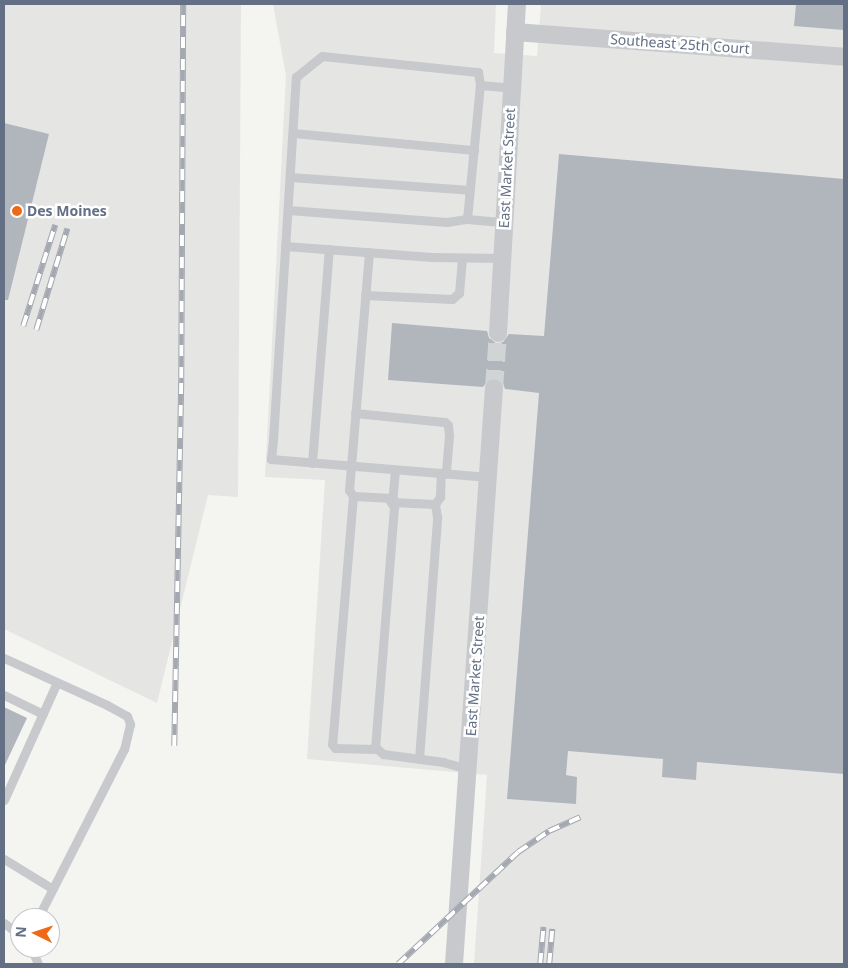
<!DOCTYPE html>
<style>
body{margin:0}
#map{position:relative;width:848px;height:968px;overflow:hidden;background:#f4f5f0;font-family:"Noto Sans",sans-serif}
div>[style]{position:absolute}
.built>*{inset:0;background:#e5e5e4}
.building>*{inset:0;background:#b1b6bd}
.minor-tunnel>*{height:18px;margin-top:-9px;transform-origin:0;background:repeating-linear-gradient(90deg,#d0d4d5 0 18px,transparent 0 27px)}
.service>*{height:9px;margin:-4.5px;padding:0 4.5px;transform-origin:4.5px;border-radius:4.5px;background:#c7c9cd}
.minor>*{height:18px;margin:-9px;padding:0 9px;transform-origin:9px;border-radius:9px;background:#c7c9cd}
.rail>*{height:5.5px;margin-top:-2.75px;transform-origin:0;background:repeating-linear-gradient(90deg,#fff 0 11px,#a4a8b0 0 22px);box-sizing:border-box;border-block:1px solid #a4a8b0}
.dots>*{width:14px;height:14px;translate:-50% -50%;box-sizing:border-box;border:2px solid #fff;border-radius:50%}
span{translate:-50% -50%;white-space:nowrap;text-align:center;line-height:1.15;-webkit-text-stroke:5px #fff;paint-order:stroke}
.street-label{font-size:14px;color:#626f84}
.poi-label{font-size:14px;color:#626f84;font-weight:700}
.left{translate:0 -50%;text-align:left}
.frame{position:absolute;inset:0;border:5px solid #626f84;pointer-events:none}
.north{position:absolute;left:10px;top:908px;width:50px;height:50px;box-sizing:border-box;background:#fff;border:1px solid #c0c5ce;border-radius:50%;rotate:274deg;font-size:14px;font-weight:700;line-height:20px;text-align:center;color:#626f84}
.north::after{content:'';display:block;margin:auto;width:18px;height:22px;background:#ee6a17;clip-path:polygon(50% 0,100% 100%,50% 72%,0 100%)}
</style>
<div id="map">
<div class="built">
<div style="clip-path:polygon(4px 4px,241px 4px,238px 497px,208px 495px,157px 703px,4px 629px)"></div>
<div style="clip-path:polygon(273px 4px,496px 4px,494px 53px,537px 56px,541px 4px,844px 4px,844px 964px,474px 964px,487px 775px,307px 759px,325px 480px,265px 477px,286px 76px)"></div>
</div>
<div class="building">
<div style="clip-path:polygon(796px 4px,844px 4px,844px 30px,794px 26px)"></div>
<div style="clip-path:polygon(4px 123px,49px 134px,8px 300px,4px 300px)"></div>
<div style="clip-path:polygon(559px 154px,844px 179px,844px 774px,697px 762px,696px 780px,662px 777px,663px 759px,568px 751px,566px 775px,577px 777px,576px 804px,507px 799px,539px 393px,505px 389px,503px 383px,495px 378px,489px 379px,483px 387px,388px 380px,392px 323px,487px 331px,489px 338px,497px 344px,503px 342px,509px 334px,544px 336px)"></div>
<div style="clip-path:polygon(4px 707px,27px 718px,4px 767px)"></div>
</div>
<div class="minor-tunnel">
<div style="left:494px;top:388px;width:55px;rotate:-85.8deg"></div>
</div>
<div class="service">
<div style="left:293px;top:133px;width:182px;rotate:5.4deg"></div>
<div style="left:290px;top:177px;width:180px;rotate:4.1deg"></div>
<div style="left:288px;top:210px;width:159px;rotate:4.3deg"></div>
<div style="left:447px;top:222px;width:20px;rotate:-9deg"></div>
<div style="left:467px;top:219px;width:37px;rotate:5deg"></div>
<div style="left:467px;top:219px;width:135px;rotate:-84.5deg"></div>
<div style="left:285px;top:246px;width:147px;rotate:4.3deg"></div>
<div style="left:432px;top:257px;width:70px;rotate:0.8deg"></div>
<div style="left:369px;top:252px;width:239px;rotate:94.8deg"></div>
<div style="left:349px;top:490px;width:7px;rotate:56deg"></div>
<div style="left:353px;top:496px;width:35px;rotate:3deg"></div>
<div style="left:388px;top:498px;width:11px;rotate:56deg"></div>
<div style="left:394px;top:507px;width:241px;rotate:94.5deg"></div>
<div style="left:375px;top:747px;width:11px;rotate:41deg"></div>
<div style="left:383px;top:754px;width:61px;rotate:7.6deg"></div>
<div style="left:443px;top:762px;width:26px;rotate:16deg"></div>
<div style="left:365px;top:295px;width:87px;rotate:2.6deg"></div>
<div style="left:452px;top:299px;width:9px;rotate:-41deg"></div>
<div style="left:459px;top:293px;width:35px;rotate:-85deg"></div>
<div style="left:355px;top:413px;width:90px;rotate:5.7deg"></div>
<div style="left:445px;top:422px;width:4px;rotate:45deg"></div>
<div style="left:448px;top:425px;width:11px;rotate:85deg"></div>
<div style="left:449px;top:436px;width:38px;rotate:95deg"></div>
<div style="left:312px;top:463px;width:215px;rotate:-85.5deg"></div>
<div style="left:395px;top:470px;width:32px;rotate:95deg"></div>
<div style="left:392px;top:502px;width:43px;rotate:2.7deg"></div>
<div style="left:435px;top:504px;width:9px;rotate:-54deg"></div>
<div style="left:440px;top:497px;width:23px;rotate:-88deg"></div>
<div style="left:489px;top:477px;width:219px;rotate:-175.3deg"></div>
<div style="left:271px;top:459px;width:19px;rotate:-84deg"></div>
<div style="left:273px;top:440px;width:364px;rotate:-86.4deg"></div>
<div style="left:296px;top:77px;width:33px;rotate:-39deg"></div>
<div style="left:322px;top:56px;width:157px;rotate:5.9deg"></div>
<div style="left:478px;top:72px;width:13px;rotate:81deg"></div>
<div style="left:480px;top:85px;width:32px;rotate:5deg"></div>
<div style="left:353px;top:496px;width:249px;rotate:94.8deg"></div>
<div style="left:332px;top:744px;width:5px;rotate:53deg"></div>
<div style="left:335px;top:748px;width:41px;rotate:1.4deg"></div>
<div style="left:4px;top:658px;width:113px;rotate:24.5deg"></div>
<div style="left:107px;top:705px;width:23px;rotate:29deg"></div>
<div style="left:127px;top:716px;width:9px;rotate:69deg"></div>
<div style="left:130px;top:724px;width:26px;rotate:103deg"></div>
<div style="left:124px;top:749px;width:190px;rotate:117deg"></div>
<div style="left:4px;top:695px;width:43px;rotate:26deg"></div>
<div style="left:419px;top:759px;width:243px;rotate:-85.7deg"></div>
<div style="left:437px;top:517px;width:13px;rotate:-99deg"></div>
<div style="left:4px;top:800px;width:129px;rotate:-65.8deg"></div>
<div style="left:4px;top:859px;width:57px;rotate:31.5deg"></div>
<div style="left:4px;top:923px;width:20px;rotate:37deg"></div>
<div style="left:31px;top:948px;width:17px;rotate:66deg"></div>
</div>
<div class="minor">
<div style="left:515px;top:32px;width:330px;rotate:4.3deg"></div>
<div style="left:498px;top:333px;width:330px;rotate:-86.7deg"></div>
<div style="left:454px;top:964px;width:577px;rotate:-86.03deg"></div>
</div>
<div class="rail">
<div style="left:23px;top:326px;width:106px;rotate:-72.4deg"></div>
<div style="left:36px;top:330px;width:106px;rotate:-72.9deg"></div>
<div style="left:174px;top:746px;width:368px;rotate:-88.9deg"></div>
<div style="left:181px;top:378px;width:374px;rotate:-89.7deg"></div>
<div style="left:398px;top:964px;width:164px;rotate:-43deg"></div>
<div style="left:518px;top:852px;width:37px;rotate:-34deg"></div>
<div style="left:549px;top:831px;width:34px;rotate:-24deg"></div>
<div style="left:540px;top:964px;width:37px;rotate:-85deg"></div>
<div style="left:549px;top:964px;width:35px;rotate:-85deg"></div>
</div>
<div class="dots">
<div style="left:17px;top:211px;background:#ee6a17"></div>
</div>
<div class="street-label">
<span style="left:680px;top:44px;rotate:4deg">Southeast 25th Court</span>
<span style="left:507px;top:168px;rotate:-87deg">East Market Street</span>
<span style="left:475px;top:676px;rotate:-86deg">East Market Street</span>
</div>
<div class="poi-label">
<span class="left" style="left:27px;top:211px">Des Moines</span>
</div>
<div class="frame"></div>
<div class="north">N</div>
</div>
